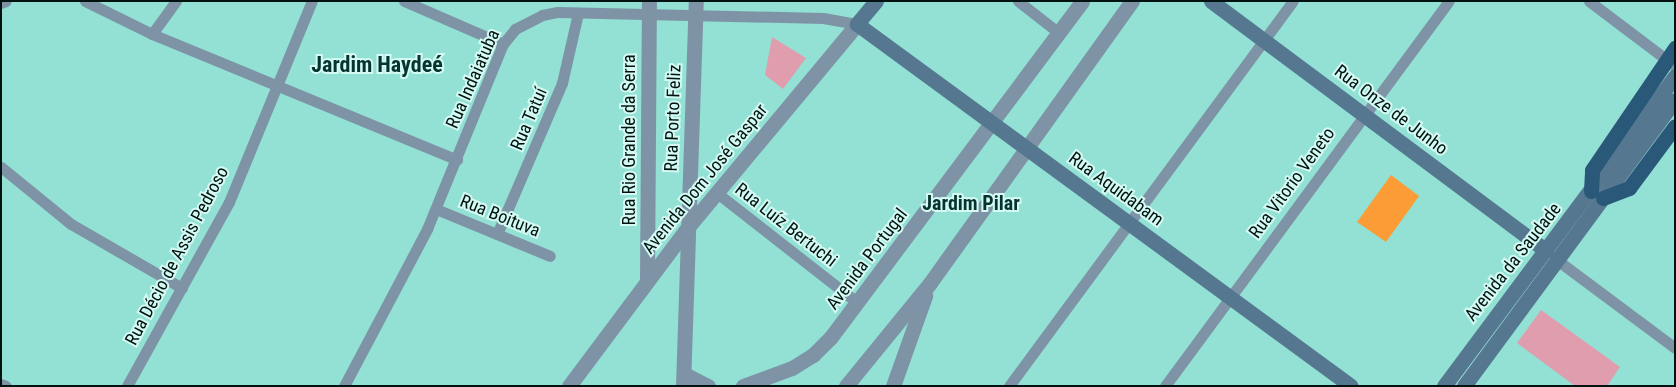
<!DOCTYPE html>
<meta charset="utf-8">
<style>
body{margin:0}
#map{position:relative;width:1676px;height:387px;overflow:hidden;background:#92e1d4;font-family:"Roboto Condensed",sans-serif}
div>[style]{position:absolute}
.green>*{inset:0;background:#fc9c36}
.building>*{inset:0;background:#df9dae}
.minor>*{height:11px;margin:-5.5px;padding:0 5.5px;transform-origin:5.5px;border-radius:5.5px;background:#7e94a6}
.tertiary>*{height:15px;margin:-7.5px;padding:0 7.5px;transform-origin:7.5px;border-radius:7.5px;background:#7e94a6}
.secondary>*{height:15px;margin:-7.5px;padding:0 7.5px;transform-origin:7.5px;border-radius:7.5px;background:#567790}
.trunk>*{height:15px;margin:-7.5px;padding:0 7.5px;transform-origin:7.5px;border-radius:7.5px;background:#2a5879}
span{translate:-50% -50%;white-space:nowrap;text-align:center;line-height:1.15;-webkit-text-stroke:4px #d4faf3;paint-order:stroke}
.street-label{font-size:18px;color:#001310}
.quarter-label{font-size:20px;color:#05332e;font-weight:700}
.district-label{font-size:22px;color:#05332e;font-weight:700}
.frame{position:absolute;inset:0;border:2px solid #001310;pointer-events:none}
</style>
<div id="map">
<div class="green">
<div style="clip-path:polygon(1391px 175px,1419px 196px,1386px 242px,1357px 222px)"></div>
</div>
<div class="building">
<div style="clip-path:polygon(772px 37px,806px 58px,783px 89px,765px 75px)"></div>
<div style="clip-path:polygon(1541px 310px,1620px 367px,1607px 386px,1575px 386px,1517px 343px)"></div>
</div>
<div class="minor">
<div style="left:85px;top:1px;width:75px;rotate:26.2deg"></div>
<div style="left:152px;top:34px;width:330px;rotate:22.4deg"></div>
<div style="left:404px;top:1px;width:108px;rotate:23.5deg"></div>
<div style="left:1018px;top:1px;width:52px;rotate:38deg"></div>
<div style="left:1589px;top:1px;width:108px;rotate:37.1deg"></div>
<div style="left:1px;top:3px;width:5px;rotate:-22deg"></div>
<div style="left:152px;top:34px;width:41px;rotate:-54deg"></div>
<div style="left:1px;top:167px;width:90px;rotate:39.2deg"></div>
<div style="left:71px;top:224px;width:128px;rotate:30deg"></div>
<div style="left:717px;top:193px;width:179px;rotate:38deg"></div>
<div style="left:436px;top:209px;width:123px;rotate:22.4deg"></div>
<div style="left:497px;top:234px;width:164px;rotate:-66.7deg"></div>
<div style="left:562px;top:83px;width:72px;rotate:-77.1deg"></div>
<div style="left:1557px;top:260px;width:147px;rotate:36.7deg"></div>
<div style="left:1px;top:384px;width:5px;rotate:22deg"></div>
<div style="left:127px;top:386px;width:210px;rotate:-61deg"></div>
<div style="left:229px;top:202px;width:217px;rotate:-67.6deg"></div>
<div style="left:344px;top:386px;width:178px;rotate:-62.1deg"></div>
<div style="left:427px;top:229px;width:200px;rotate:-67.7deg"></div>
<div style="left:503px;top:44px;width:19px;rotate:-51deg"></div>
<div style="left:515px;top:29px;width:30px;rotate:-27deg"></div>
<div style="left:542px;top:15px;width:16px;rotate:-11deg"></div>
<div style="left:558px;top:12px;width:265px;rotate:1.3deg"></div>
<div style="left:823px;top:18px;width:35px;rotate:10deg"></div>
<div style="left:1009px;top:386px;width:478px;rotate:-53.6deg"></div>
<div style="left:1165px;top:386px;width:478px;rotate:-53.6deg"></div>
</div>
<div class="tertiary">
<div style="left:647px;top:279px;width:278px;rotate:-89.6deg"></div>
<div style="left:684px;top:374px;width:27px;rotate:27deg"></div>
<div style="left:569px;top:386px;width:199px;rotate:-53.2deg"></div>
<div style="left:688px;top:227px;width:264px;rotate:-50.2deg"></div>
<div style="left:683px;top:386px;width:385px;rotate:-88.1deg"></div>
<div style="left:743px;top:386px;width:52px;rotate:-20.2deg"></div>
<div style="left:792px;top:368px;width:25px;rotate:-32deg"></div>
<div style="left:813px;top:355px;width:25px;rotate:-45deg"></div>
<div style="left:831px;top:337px;width:419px;rotate:-53.2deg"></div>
<div style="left:846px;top:386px;width:133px;rotate:-50.8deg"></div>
<div style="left:930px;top:283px;width:347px;rotate:-54.4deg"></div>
<div style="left:893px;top:386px;width:96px;rotate:-70.4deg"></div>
</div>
<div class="secondary">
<div style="left:876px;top:1px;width:30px;rotate:130deg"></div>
<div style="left:857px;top:24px;width:612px;rotate:36.23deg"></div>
<div style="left:1211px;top:1px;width:418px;rotate:36.7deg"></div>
<div style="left:1444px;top:386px;width:387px;rotate:-53.3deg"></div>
<div style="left:1464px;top:386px;width:355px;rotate:-53.6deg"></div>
</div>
<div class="trunk">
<div style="left:1591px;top:191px;width:21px;rotate:-87deg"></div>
<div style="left:1592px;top:170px;width:148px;rotate:-55.8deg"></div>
<div style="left:1603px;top:198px;width:28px;rotate:-21deg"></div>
<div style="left:1629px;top:188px;width:77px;rotate:-53.4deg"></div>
</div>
<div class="street-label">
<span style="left:473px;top:79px;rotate:-66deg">Rua Indaiatuba</span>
<span style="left:1391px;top:110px;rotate:37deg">Rua Onze de Junho</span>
<span style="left:673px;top:118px;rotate:-88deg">Rua Porto Feliz</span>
<span style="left:529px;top:119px;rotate:-67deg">Rua Tatuí</span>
<span style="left:629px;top:140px;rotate:-90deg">Rua Rio Grande da Serra</span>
<span style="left:705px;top:179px;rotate:-51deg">Avenida Dom José Gaspar</span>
<span style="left:1292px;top:183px;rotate:-54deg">Rua Vitorio Veneto</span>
<span style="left:1116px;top:189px;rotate:36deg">Rua Aquidabam</span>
<span style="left:500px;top:216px;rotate:22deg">Rua Boituva</span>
<span style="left:786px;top:225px;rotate:38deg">Rua Luíz Bertuchi</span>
<span style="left:177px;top:256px;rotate:-62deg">Rua Décio de Assis Pedroso</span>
<span style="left:867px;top:259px;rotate:-53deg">Avenida Portugal</span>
<span style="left:1513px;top:262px;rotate:-52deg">Avenida da Saudade</span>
</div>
<div class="quarter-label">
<span style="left:971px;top:203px">Jardim Pilar</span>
</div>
<div class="district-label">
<span style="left:377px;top:65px">Jardim Haydeé</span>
</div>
<div class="frame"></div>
</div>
